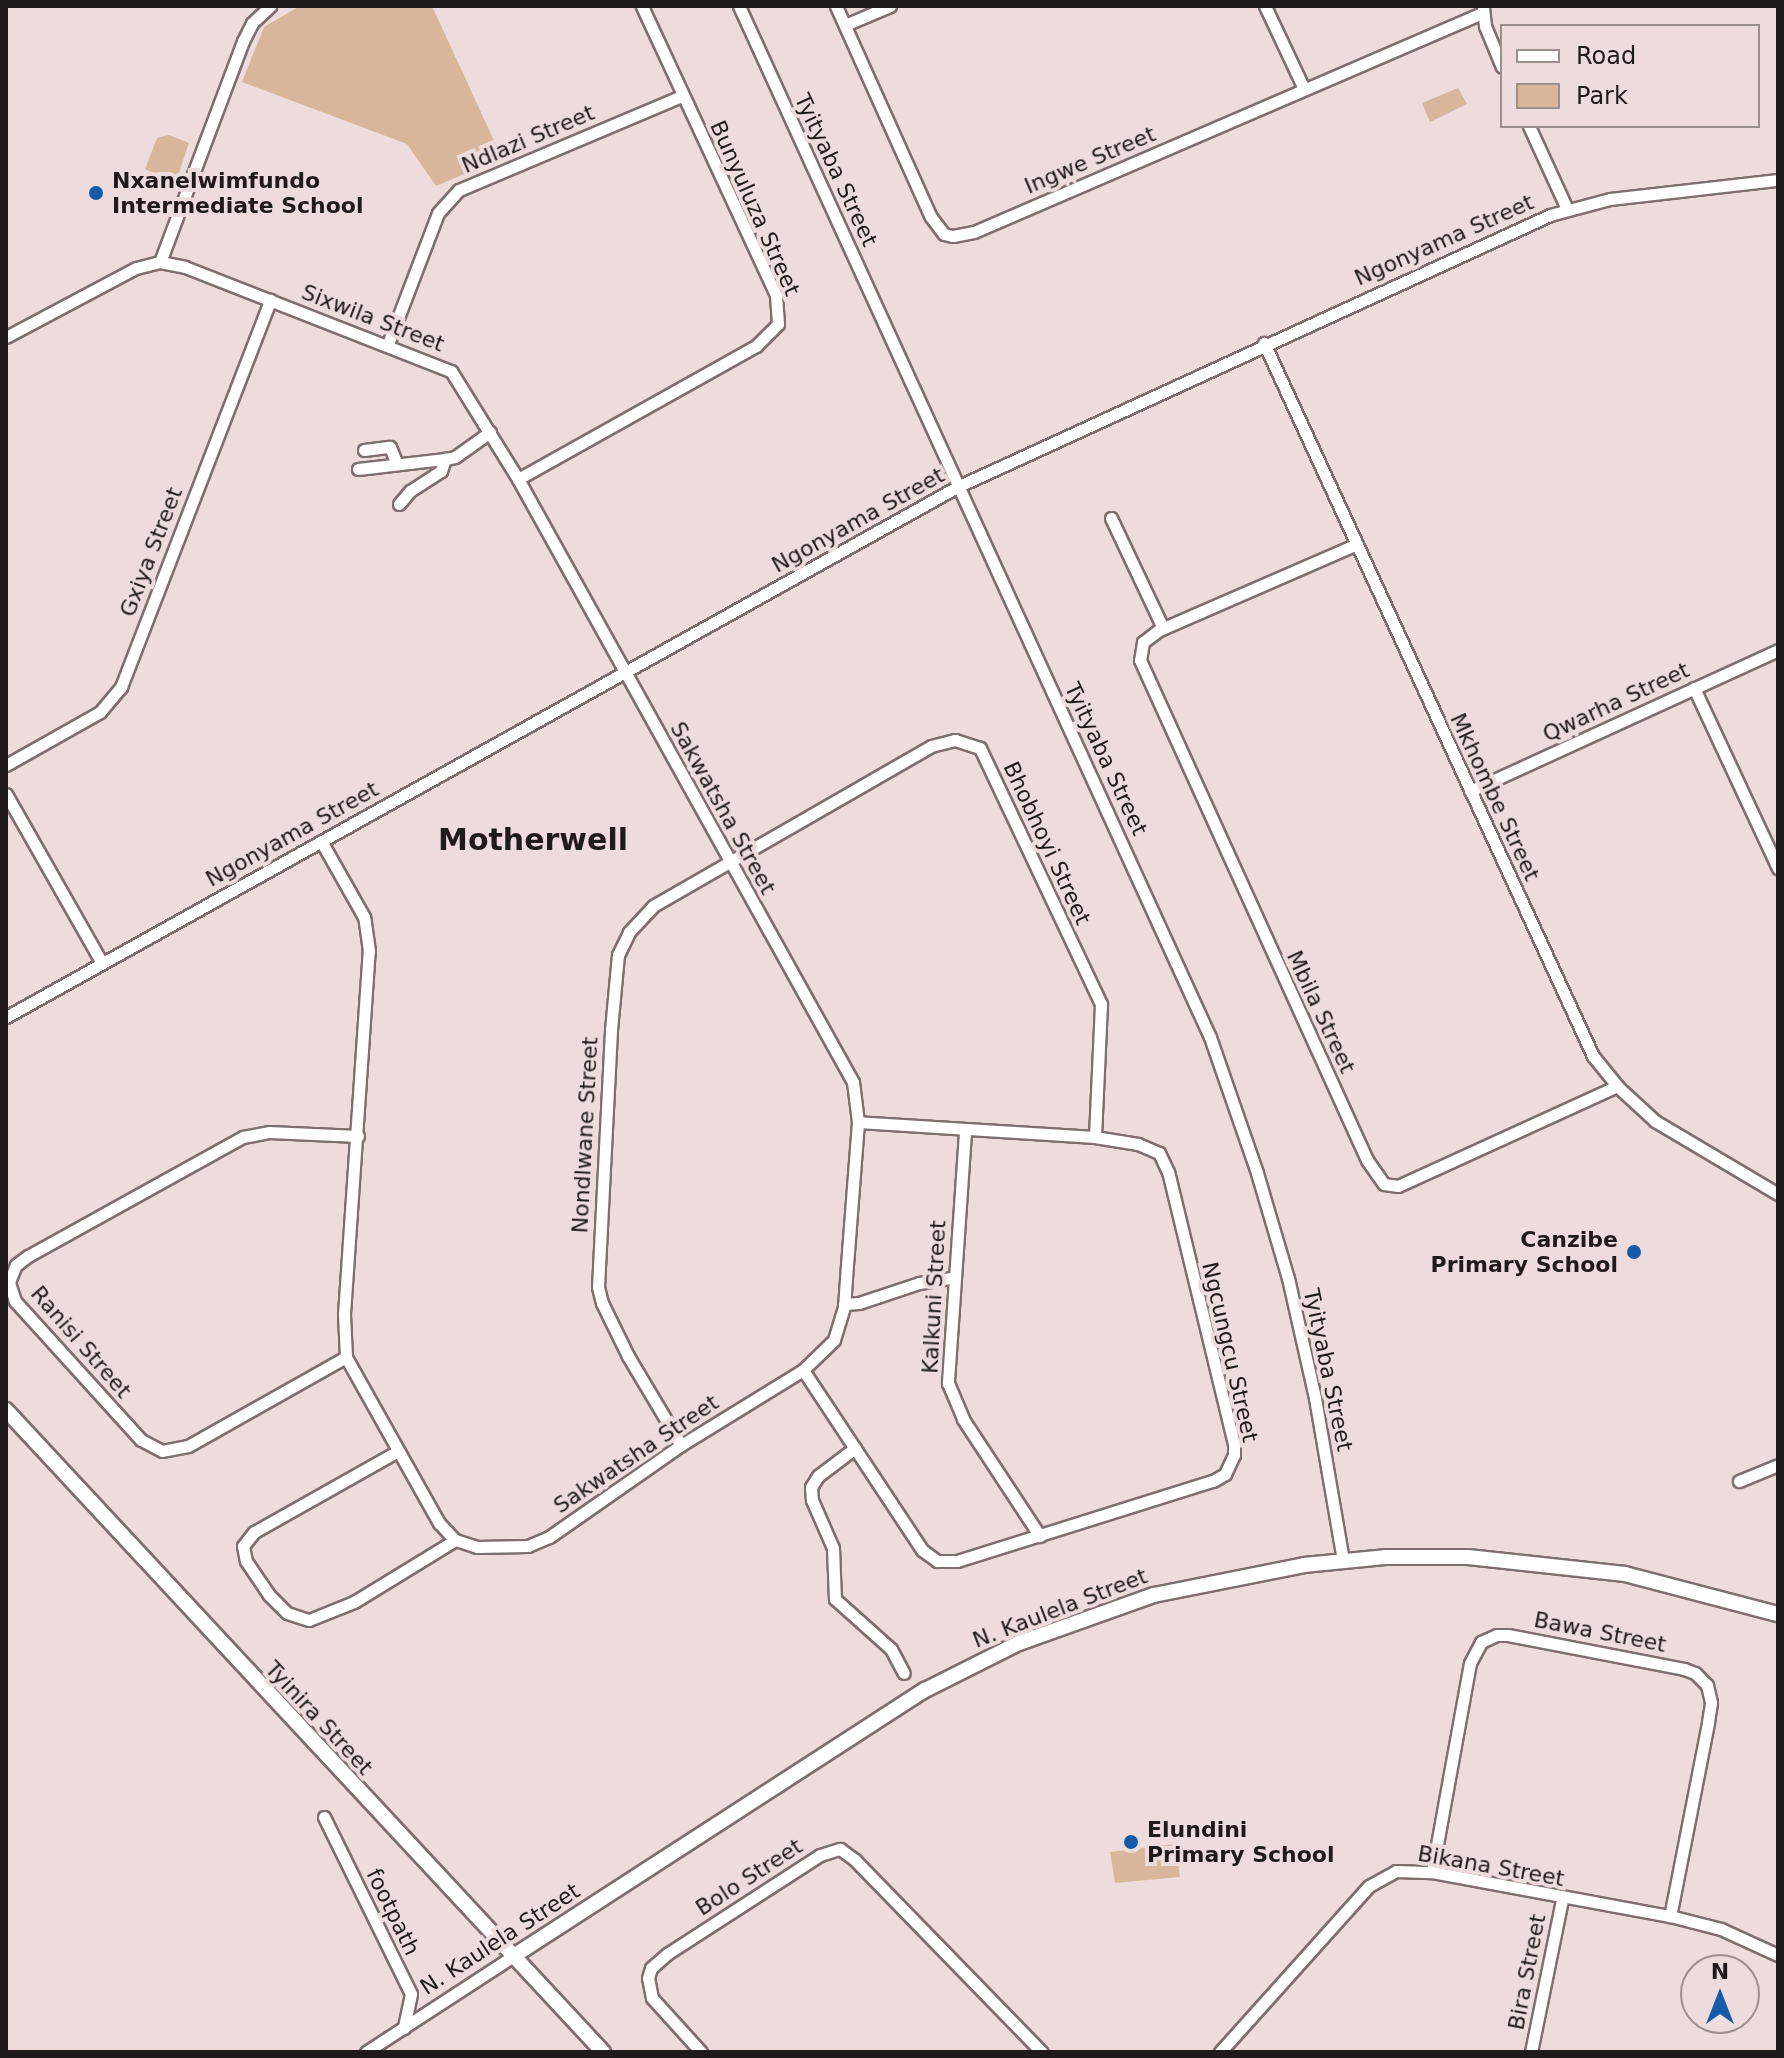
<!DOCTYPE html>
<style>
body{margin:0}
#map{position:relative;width:1784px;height:2058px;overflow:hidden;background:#eedbdc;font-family:"DejaVu Sans",sans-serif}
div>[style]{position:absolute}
.green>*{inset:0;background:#d7b69b}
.roads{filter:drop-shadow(2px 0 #7f6e6f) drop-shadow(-2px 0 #7f6e6f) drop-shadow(0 2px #7f6e6f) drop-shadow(0 -2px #7f6e6f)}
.minor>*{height:11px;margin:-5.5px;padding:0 5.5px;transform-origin:5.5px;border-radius:5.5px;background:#fff}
.tertiary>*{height:14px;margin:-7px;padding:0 7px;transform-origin:7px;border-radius:7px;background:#fff}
.dots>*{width:22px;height:22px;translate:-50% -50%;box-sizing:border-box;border:4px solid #eedbdc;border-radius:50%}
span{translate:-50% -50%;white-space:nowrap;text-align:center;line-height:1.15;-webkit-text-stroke:8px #eedbdc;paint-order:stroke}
.street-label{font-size:22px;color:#211a1b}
.poi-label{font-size:22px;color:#211a1b;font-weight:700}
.left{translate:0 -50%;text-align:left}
.right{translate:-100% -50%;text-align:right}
.district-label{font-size:30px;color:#211a1b;font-weight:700}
.frame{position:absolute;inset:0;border:8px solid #211a1b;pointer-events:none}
.legend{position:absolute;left:1500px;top:24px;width:260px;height:104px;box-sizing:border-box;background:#eedbdc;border:2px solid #9c8e8f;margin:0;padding:10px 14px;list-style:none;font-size:24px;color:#211a1b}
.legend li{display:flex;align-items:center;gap:16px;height:40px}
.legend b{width:40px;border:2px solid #9c8e8f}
.north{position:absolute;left:1680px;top:1954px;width:80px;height:80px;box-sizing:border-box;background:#eedbdc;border:2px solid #9c8e8f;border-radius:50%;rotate:0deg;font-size:22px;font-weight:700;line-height:32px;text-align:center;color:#211a1b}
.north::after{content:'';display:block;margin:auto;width:28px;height:36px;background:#165aaa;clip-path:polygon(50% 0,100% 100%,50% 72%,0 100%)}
</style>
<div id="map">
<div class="green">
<div style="clip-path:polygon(300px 6px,432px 6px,502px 158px,436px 186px,407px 144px,242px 82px,264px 27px)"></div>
<div style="clip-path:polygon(1458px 88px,1467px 104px,1430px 122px,1422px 103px)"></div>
<div style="clip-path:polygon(169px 135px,189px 143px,175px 184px,145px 169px,157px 138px)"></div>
<div style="clip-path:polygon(1176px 1844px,1180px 1877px,1115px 1883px,1110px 1852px)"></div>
</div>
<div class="roads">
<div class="minor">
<div style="left:739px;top:6px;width:1133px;rotate:65.45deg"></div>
<div style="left:1210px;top:1037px;width:144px;rotate:70.9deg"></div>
<div style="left:1257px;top:1173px;width:109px;rotate:73.6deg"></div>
<div style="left:1288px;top:1278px;width:123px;rotate:77.3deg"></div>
<div style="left:1315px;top:1398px;width:164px;rotate:80.2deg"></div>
<div style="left:836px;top:6px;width:231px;rotate:65.8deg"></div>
<div style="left:931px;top:217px;width:21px;rotate:53deg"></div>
<div style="left:944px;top:234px;width:9px;rotate:13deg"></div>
<div style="left:953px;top:236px;width:21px;rotate:-11deg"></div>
<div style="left:974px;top:232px;width:553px;rotate:-23.32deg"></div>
<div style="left:1265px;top:6px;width:92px;rotate:64.8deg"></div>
<div style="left:1483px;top:7px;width:19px;rotate:84deg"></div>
<div style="left:1485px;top:26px;width:44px;rotate:67.5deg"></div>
<div style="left:845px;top:25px;width:49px;rotate:-22.9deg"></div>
<div style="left:1529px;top:126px;width:91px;rotate:65.4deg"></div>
<div style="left:160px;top:262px;width:236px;rotate:-69.4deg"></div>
<div style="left:243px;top:41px;width:20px;rotate:-63deg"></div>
<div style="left:252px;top:23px;width:25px;rotate:-43deg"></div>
<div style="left:6px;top:337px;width:147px;rotate:-28deg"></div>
<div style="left:136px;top:268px;width:25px;rotate:-14deg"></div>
<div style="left:160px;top:262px;width:25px;rotate:11deg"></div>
<div style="left:185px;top:267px;width:286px;rotate:21.4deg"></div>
<div style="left:451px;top:371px;width:127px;rotate:58.2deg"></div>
<div style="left:518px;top:479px;width:690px;rotate:60.95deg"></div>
<div style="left:853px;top:1082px;width:40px;rotate:82.9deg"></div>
<div style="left:858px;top:1122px;width:157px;rotate:94.4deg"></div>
<div style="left:846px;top:1279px;width:28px;rotate:94deg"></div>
<div style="left:844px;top:1307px;width:34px;rotate:107deg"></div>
<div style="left:834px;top:1340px;width:43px;rotate:135.9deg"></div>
<div style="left:803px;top:1370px;width:143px;rotate:148.4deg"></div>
<div style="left:681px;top:1445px;width:161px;rotate:145.1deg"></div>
<div style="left:549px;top:1537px;width:23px;rotate:157deg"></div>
<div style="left:528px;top:1546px;width:51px;rotate:178.9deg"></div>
<div style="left:477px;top:1547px;width:23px;rotate:-162deg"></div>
<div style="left:455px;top:1540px;width:23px;rotate:-133deg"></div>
<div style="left:439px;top:1523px;width:190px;rotate:-119.3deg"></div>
<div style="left:346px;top:1357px;width:43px;rotate:-92.7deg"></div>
<div style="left:344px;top:1314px;width:364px;rotate:-86.1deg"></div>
<div style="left:369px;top:951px;width:34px;rotate:-98deg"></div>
<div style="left:364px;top:917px;width:87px;rotate:-119.5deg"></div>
<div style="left:1264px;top:343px;width:785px;rotate:65.23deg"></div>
<div style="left:1593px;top:1056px;width:38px;rotate:51deg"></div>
<div style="left:1617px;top:1086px;width:52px;rotate:42.6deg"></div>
<div style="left:1655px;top:1121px;width:143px;rotate:30.7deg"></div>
<div style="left:388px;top:344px;width:140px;rotate:-69.1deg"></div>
<div style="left:438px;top:213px;width:31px;rotate:-48deg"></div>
<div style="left:459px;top:190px;width:242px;rotate:-22.9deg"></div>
<div style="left:364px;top:450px;width:26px;rotate:-7deg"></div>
<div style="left:390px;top:447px;width:16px;rotate:68deg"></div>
<div style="left:358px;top:469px;width:88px;rotate:-6.6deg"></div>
<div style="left:518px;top:479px;width:273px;rotate:-29.2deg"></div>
<div style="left:756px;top:346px;width:31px;rotate:-45deg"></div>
<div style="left:778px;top:324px;width:29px;rotate:-94deg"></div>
<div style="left:776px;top:295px;width:319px;rotate:-114.9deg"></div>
<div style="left:399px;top:504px;width:17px;rotate:-50deg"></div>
<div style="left:410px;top:491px;width:37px;rotate:-33deg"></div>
<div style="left:441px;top:471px;width:13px;rotate:-72deg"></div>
<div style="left:445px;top:459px;width:10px;rotate:-11deg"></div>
<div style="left:455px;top:457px;width:43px;rotate:-35.5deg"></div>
<div style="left:1111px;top:518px;width:122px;rotate:64.7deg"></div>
<div style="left:1357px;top:544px;width:216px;rotate:156.5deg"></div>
<div style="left:1159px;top:630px;width:20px;rotate:143deg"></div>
<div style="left:1143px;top:642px;width:18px;rotate:99deg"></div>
<div style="left:1140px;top:660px;width:549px;rotate:65.58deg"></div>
<div style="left:1367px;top:1160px;width:29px;rotate:55deg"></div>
<div style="left:1384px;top:1184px;width:14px;rotate:8deg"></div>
<div style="left:1398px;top:1186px;width:241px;rotate:-24.5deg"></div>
<div style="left:1694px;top:688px;width:199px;rotate:65deg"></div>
<div style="left:6px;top:765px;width:108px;rotate:-29.4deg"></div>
<div style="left:100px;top:712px;width:33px;rotate:-50deg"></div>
<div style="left:121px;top:687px;width:415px;rotate:-68.9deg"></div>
<div style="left:1470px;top:791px;width:339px;rotate:-24.6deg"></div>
<div style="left:6px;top:794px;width:194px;rotate:60.4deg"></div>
<div style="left:6px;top:1017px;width:1091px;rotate:-29.13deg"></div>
<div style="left:959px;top:486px;width:650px;rotate:-24.63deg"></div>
<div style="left:1550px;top:215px;width:62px;rotate:-14.9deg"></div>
<div style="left:1610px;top:199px;width:169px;rotate:-6.5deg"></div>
<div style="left:965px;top:1132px;width:252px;rotate:93.9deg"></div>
<div style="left:948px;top:1383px;width:39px;rotate:67deg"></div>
<div style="left:963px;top:1419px;width:140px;rotate:56.7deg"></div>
<div style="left:844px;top:1304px;width:15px;rotate:-4deg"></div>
<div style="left:859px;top:1303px;width:63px;rotate:-18.4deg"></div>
<div style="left:919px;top:1283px;width:36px;rotate:-9deg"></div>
<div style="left:346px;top:1357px;width:181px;rotate:150.6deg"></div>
<div style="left:188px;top:1446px;width:26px;rotate:169deg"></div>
<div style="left:162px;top:1451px;width:24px;rotate:-152deg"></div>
<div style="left:141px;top:1440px;width:188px;rotate:-132.2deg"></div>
<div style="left:15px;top:1301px;width:20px;rotate:-108deg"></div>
<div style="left:9px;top:1282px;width:18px;rotate:-68deg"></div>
<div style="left:16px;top:1265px;width:15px;rotate:-37deg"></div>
<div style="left:28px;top:1256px;width:246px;rotate:-29deg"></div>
<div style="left:243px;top:1137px;width:26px;rotate:-11deg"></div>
<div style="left:269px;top:1132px;width:89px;rotate:2.6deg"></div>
<div style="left:803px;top:1370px;width:216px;rotate:56.5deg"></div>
<div style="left:922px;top:1550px;width:19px;rotate:36deg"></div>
<div style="left:937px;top:1561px;width:20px"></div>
<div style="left:957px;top:1561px;width:268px;rotate:-17.4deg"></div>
<div style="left:1213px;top:1481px;width:14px;rotate:-30deg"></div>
<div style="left:1225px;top:1474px;width:21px;rotate:-65deg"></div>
<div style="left:1234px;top:1455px;width:11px;rotate:-90deg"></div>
<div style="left:1234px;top:1444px;width:280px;rotate:-103.6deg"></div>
<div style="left:1168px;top:1172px;width:21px;rotate:-115deg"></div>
<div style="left:1159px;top:1153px;width:23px;rotate:-157deg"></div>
<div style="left:1138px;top:1144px;width:44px;rotate:-170.8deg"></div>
<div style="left:1095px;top:1137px;width:237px;rotate:-176.4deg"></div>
<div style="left:681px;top:1445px;width:104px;rotate:-120.8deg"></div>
<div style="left:628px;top:1356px;width:59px;rotate:-116.1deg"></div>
<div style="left:602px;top:1303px;width:16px;rotate:-104deg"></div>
<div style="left:598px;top:1287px;width:257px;rotate:-87.1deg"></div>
<div style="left:611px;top:1030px;width:75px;rotate:-84.7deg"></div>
<div style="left:618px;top:955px;width:25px;rotate:-64deg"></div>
<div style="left:629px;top:932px;width:35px;rotate:-47deg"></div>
<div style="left:653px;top:906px;width:321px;rotate:-29.9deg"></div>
<div style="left:931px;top:746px;width:25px;rotate:-14deg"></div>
<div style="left:955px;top:740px;width:26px;rotate:18deg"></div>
<div style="left:980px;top:748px;width:283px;rotate:64.7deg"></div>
<div style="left:1101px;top:1004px;width:133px;rotate:92.6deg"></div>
<div style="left:855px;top:1448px;width:46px;rotate:142.9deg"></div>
<div style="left:818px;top:1476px;width:13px;rotate:122deg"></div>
<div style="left:811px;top:1487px;width:13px;rotate:86deg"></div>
<div style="left:812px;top:1500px;width:52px;rotate:66.4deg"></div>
<div style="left:833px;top:1548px;width:51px;rotate:87.8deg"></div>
<div style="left:835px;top:1599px;width:75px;rotate:41.8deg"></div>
<div style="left:891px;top:1649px;width:27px;rotate:62deg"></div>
<div style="left:398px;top:1451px;width:165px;rotate:150.6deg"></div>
<div style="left:254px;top:1532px;width:18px;rotate:128deg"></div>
<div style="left:243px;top:1546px;width:15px;rotate:79deg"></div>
<div style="left:246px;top:1561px;width:41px;rotate:55.9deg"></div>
<div style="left:269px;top:1595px;width:25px;rotate:45deg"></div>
<div style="left:287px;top:1613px;width:23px;rotate:18deg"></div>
<div style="left:309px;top:1620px;width:48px;rotate:-21.8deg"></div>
<div style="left:354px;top:1602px;width:119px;rotate:-31.5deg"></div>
<div style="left:1739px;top:1481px;width:42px;rotate:-22.3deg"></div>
<div style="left:324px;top:1817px;width:197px;rotate:63.8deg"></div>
<div style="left:411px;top:1994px;width:35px;rotate:102deg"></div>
<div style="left:1432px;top:1872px;width:212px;rotate:-79.7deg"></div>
<div style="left:1470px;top:1663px;width:24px;rotate:-62deg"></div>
<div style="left:1481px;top:1642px;width:17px;rotate:-24deg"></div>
<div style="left:1497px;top:1635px;width:11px"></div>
<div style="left:1508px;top:1635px;width:179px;rotate:10.9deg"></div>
<div style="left:1684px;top:1669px;width:12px;rotate:20deg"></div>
<div style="left:1695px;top:1673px;width:17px;rotate:45deg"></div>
<div style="left:1707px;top:1685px;width:18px;rotate:77deg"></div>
<div style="left:1711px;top:1703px;width:20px;rotate:99deg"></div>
<div style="left:1708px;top:1723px;width:197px;rotate:101.1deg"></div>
<div style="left:366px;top:2052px;width:174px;rotate:-33.1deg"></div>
<div style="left:701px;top:2052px;width:73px;rotate:-132.2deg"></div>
<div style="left:652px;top:1998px;width:20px;rotate:-101deg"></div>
<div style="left:648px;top:1978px;width:10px;rotate:-73deg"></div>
<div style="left:651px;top:1968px;width:21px;rotate:-41deg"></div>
<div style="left:667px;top:1954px;width:182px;rotate:-32.9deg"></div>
<div style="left:820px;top:1855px;width:21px;rotate:-17deg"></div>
<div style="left:840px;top:1849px;width:19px;rotate:36deg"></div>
<div style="left:855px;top:1860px;width:268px;rotate:45.8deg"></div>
<div style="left:1220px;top:2052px;width:223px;rotate:-48.1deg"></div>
<div style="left:1369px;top:1886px;width:31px;rotate:-29deg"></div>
<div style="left:1396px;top:1871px;width:36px;rotate:2deg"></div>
<div style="left:1432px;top:1872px;width:242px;rotate:10.5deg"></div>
<div style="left:1670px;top:1916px;width:53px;rotate:14.3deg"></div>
<div style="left:1721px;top:1929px;width:63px;rotate:24.5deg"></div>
<div style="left:1531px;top:2052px;width:156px;rotate:-78.5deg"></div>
</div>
<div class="tertiary">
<div style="left:6px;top:1410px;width:877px;rotate:47.08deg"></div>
<div style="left:512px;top:1957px;width:492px;rotate:-32.9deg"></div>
<div style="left:925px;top:1690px;width:105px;rotate:-26.6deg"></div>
<div style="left:1019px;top:1643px;width:143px;rotate:-19.6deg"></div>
<div style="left:1154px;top:1595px;width:153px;rotate:-11.3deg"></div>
<div style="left:1304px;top:1565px;width:81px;rotate:-5.6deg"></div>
<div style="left:1385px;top:1557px;width:83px"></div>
<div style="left:1468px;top:1557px;width:158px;rotate:6.2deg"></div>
<div style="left:1625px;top:1574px;width:158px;rotate:14.7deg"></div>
</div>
</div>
<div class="dots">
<div style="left:96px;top:193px;background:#165aaa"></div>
<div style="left:1634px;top:1252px;background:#165aaa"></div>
<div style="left:1131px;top:1842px;background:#165aaa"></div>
</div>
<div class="street-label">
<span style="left:528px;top:139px;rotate:-23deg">Ndlazi Street</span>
<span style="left:1090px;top:160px;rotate:-23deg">Ingwe Street</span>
<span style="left:836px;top:170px;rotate:65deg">Tyityaba Street</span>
<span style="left:755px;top:208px;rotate:66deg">Bunyuluza Street</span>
<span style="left:1444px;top:240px;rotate:-24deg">Ngonyama Street</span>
<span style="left:373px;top:318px;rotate:21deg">Sixwila Street</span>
<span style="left:858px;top:520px;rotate:-29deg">Ngonyama Street</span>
<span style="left:151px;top:552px;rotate:-69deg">Gxiya Street</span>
<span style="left:1616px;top:702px;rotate:-25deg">Qwarha Street</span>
<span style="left:1106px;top:759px;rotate:65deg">Tyityaba Street</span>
<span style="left:1495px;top:797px;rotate:65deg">Mkhombe Street</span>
<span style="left:723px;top:808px;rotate:61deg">Sakwatsha Street</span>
<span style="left:292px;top:834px;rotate:-29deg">Ngonyama Street</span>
<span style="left:1047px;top:843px;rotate:65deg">Bhobhoyi Street</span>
<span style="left:1321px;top:1012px;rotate:65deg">Mbila Street</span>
<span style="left:585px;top:1135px;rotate:-87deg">Nondlwane Street</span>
<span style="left:934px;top:1297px;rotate:-87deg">Kalkuni Street</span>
<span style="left:81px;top:1342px;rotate:49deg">Ranisi Street</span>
<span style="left:1230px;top:1352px;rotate:77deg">Ngcungcu Street</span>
<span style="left:1328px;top:1370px;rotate:78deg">Tyityaba Street</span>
<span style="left:636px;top:1454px;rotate:-34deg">Sakwatsha Street</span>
<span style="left:1060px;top:1608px;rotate:-21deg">N. Kaulela Street</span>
<span style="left:1600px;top:1632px;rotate:11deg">Bawa Street</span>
<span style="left:319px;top:1718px;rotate:47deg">Tyinira Street</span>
<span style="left:1491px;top:1866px;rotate:10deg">Bikana Street</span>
<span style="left:749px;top:1877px;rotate:-33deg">Bolo Street</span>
<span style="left:393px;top:1912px;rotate:64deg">footpath</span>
<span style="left:500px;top:1939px;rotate:-33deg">N. Kaulela Street</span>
<span style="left:1527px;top:1972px;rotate:-79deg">Bira Street</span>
</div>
<div class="poi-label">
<span class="left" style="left:112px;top:193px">Nxanelwimfundo<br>Intermediate School</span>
<span class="right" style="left:1618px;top:1252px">Canzibe<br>Primary School</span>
<span class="left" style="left:1147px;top:1842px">Elundini<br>Primary School</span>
</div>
<div class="district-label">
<span style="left:533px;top:840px">Motherwell</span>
</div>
<div class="frame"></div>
<ul class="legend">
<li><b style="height:10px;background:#fff"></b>Road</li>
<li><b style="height:22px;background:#d7b69b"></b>Park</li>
</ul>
<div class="north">N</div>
</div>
